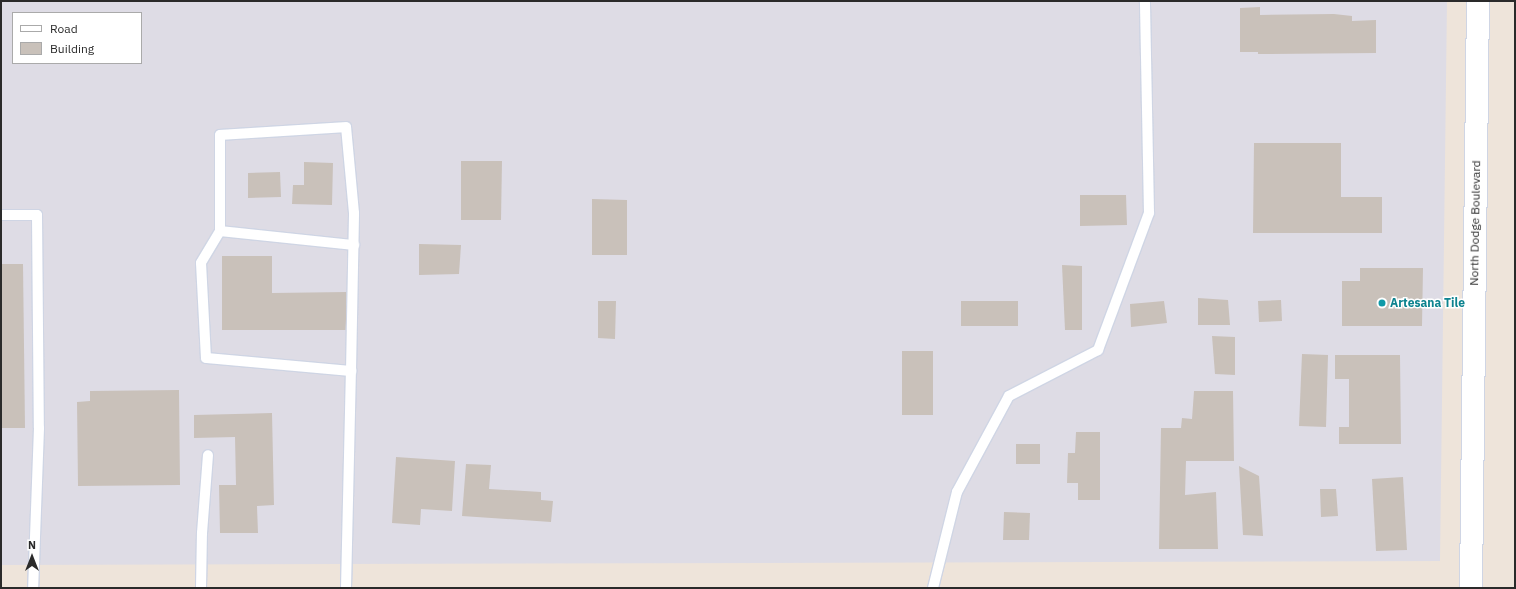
<!DOCTYPE html>
<style>
body{margin:0}
#map{position:relative;width:1516px;height:589px;overflow:hidden;background:#eee4da;font-family:"IBM Plex Sans",sans-serif}
div>[style]{position:absolute}
.industrial>*{inset:0;background:#dedce5}
.building>*{inset:0;background:#c9c1ba}
.roads{filter:drop-shadow(1px 0 #cfd5e4) drop-shadow(-1px 0 #cfd5e4) drop-shadow(0 1px #cfd5e4) drop-shadow(0 -1px #cfd5e4)}
.service>*{height:10px;margin:-5px;padding:0 5px;transform-origin:5px;border-radius:5px;background:#fff}
.tertiary>*{height:22px;margin:-11px;padding:0 11px;transform-origin:11px;border-radius:11px;background:#fff}
.dots>*{width:11px;height:11px;translate:-50% -50%;box-sizing:border-box;border:2px solid #fff;border-radius:50%}
span{translate:-50% -50%;white-space:nowrap;text-align:center;line-height:1.15;-webkit-text-stroke:3px #fff;paint-order:stroke}
.street-label{font-size:12px;color:#2a2a2a}
.culture-label{font-size:12px;color:#0d838f;font-weight:700}
.left{translate:0 -50%;text-align:left}
.frame{position:absolute;inset:0;border:2px solid #2a2a2a;pointer-events:none}
.legend{position:absolute;left:12px;top:12px;width:130px;height:52px;box-sizing:border-box;background:#fff;border:1px solid #aaa;margin:0;padding:5px 7px;list-style:none;font-size:12px;color:#2a2a2a}
.legend li{display:flex;align-items:center;gap:8px;height:20px}
.legend b{width:20px;border:1px solid #aaa}
.north{position:absolute;left:12px;top:537px;width:40px;height:40px;-webkit-text-stroke:3px #fff;paint-order:stroke;rotate:0deg;font-size:11px;font-weight:700;line-height:16px;text-align:center;color:#2a2a2a}
.north::after{content:'';display:block;margin:auto;width:14px;height:18px;background:#2a2a2a;clip-path:polygon(50% 0,100% 100%,50% 72%,0 100%)}
</style>
<div id="map">
<div class="industrial">
<div style="clip-path:polygon(evenodd,1px 1px,1447px 1px,1440px 561px,1px 565px,1px 1px,13px 13px,141px 13px,141px 63px,13px 63px,13px 13px)"></div>
</div>
<div class="building">
<div style="clip-path:polygon(1260px 7px,1260px 15px,1334px 14px,1352px 16px,1352px 21px,1376px 20px,1376px 53px,1258px 54px,1258px 52px,1240px 52px,1240px 8px)"></div>
<div style="clip-path:polygon(1254px 143px,1341px 143px,1341px 197px,1382px 197px,1382px 233px,1253px 233px)"></div>
<div style="clip-path:polygon(461px 161px,502px 161px,501px 220px,461px 220px)"></div>
<div style="clip-path:polygon(304px 162px,333px 163px,332px 205px,292px 204px,293px 185px,304px 185px)"></div>
<div style="clip-path:polygon(280px 172px,281px 197px,248px 198px,248px 173px)"></div>
<div style="clip-path:polygon(1080px 195px,1126px 195px,1127px 225px,1080px 226px)"></div>
<div style="clip-path:polygon(592px 199px,627px 200px,627px 255px,592px 255px)"></div>
<div style="clip-path:polygon(419px 244px,461px 245px,459px 274px,419px 275px)"></div>
<div style="clip-path:polygon(222px 256px,272px 256px,272px 293px,347px 292px,347px 330px,222px 330px)"></div>
<div style="clip-path:polygon(1px 264px,23px 264px,25px 428px,1px 428px)"></div>
<div style="clip-path:polygon(1062px 265px,1082px 266px,1082px 330px,1065px 330px)"></div>
<div style="clip-path:polygon(1360px 268px,1423px 268px,1422px 326px,1342px 326px,1342px 281px,1360px 281px)"></div>
<div style="clip-path:polygon(1198px 298px,1228px 300px,1230px 325px,1198px 325px)"></div>
<div style="clip-path:polygon(1281px 300px,1282px 321px,1259px 322px,1258px 301px)"></div>
<div style="clip-path:polygon(598px 301px,616px 301px,615px 339px,598px 338px)"></div>
<div style="clip-path:polygon(961px 301px,1018px 301px,1018px 326px,961px 326px)"></div>
<div style="clip-path:polygon(1164px 301px,1167px 323px,1131px 327px,1130px 304px)"></div>
<div style="clip-path:polygon(1212px 336px,1235px 337px,1235px 375px,1215px 374px)"></div>
<div style="clip-path:polygon(902px 351px,933px 351px,933px 415px,902px 415px)"></div>
<div style="clip-path:polygon(1302px 354px,1328px 355px,1326px 427px,1299px 426px)"></div>
<div style="clip-path:polygon(1335px 355px,1400px 355px,1401px 444px,1339px 444px,1339px 427px,1349px 427px,1349px 379px,1335px 379px)"></div>
<div style="clip-path:polygon(179px 390px,180px 485px,78px 486px,77px 402px,90px 401px,90px 391px)"></div>
<div style="clip-path:polygon(1194px 391px,1233px 391px,1234px 461px,1186px 461px,1185px 495px,1216px 492px,1218px 549px,1159px 549px,1161px 428px,1181px 428px,1182px 418px,1192px 419px)"></div>
<div style="clip-path:polygon(272px 413px,274px 505px,257px 506px,258px 533px,220px 533px,219px 485px,236px 485px,235px 437px,194px 438px,194px 415px)"></div>
<div style="clip-path:polygon(1076px 432px,1100px 432px,1100px 500px,1078px 500px,1078px 483px,1067px 483px,1068px 453px,1075px 453px)"></div>
<div style="clip-path:polygon(1016px 444px,1040px 444px,1040px 464px,1016px 464px)"></div>
<div style="clip-path:polygon(396px 457px,455px 461px,452px 511px,421px 509px,420px 525px,392px 523px)"></div>
<div style="clip-path:polygon(466px 464px,491px 465px,489px 489px,541px 492px,541px 500px,553px 501px,551px 522px,462px 516px)"></div>
<div style="clip-path:polygon(1239px 466px,1259px 476px,1263px 536px,1243px 535px)"></div>
<div style="clip-path:polygon(1403px 477px,1407px 550px,1376px 551px,1372px 479px)"></div>
<div style="clip-path:polygon(1320px 489px,1336px 489px,1338px 516px,1321px 517px)"></div>
<div style="clip-path:polygon(1004px 512px,1030px 513px,1029px 540px,1003px 540px)"></div>
</div>
<div class="roads">
<div class="service">
<div style="left:1px;top:215px;width:36px"></div>
<div style="left:37px;top:215px;width:213px;rotate:89.5deg"></div>
<div style="left:39px;top:428px;width:160px;rotate:92.1deg"></div>
<div style="left:220px;top:231px;width:135px;rotate:6deg"></div>
<div style="left:201px;top:588px;width:55px;rotate:-89deg"></div>
<div style="left:202px;top:533px;width:78px;rotate:-85.6deg"></div>
<div style="left:346px;top:588px;width:217px;rotate:-88.7deg"></div>
<div style="left:351px;top:371px;width:158px;rotate:-88.9deg"></div>
<div style="left:354px;top:213px;width:86px;rotate:-95.3deg"></div>
<div style="left:346px;top:127px;width:126px;rotate:176.4deg"></div>
<div style="left:220px;top:135px;width:96px;rotate:90deg"></div>
<div style="left:220px;top:231px;width:37px;rotate:121deg"></div>
<div style="left:201px;top:263px;width:95px;rotate:87deg"></div>
<div style="left:206px;top:358px;width:146px;rotate:5.1deg"></div>
<div style="left:933px;top:588px;width:99px;rotate:-76deg"></div>
<div style="left:957px;top:492px;width:109px;rotate:-61.6deg"></div>
<div style="left:1009px;top:396px;width:100px;rotate:-27.3deg"></div>
<div style="left:1098px;top:350px;width:146px;rotate:-69.6deg"></div>
<div style="left:1149px;top:213px;width:212px;rotate:-91.1deg"></div>
</div>
<div class="tertiary">
<div style="left:1471px;top:588px;width:587px;rotate:-89.32deg"></div>
</div>
</div>
<div class="dots">
<div style="left:1382px;top:303px;background:#0f9aa8"></div>
</div>
<div class="street-label">
<span style="left:1475px;top:223px;rotate:-89deg">North Dodge Boulevard</span>
</div>
<div class="culture-label">
<span class="left" style="left:1390px;top:303px">Artesana Tile</span>
</div>
<div class="frame"></div>
<ul class="legend">
<li><b style="height:5px;background:#fff"></b>Road</li>
<li><b style="height:11px;background:#c9c1ba"></b>Building</li>
</ul>
<div class="north">N</div>
</div>
